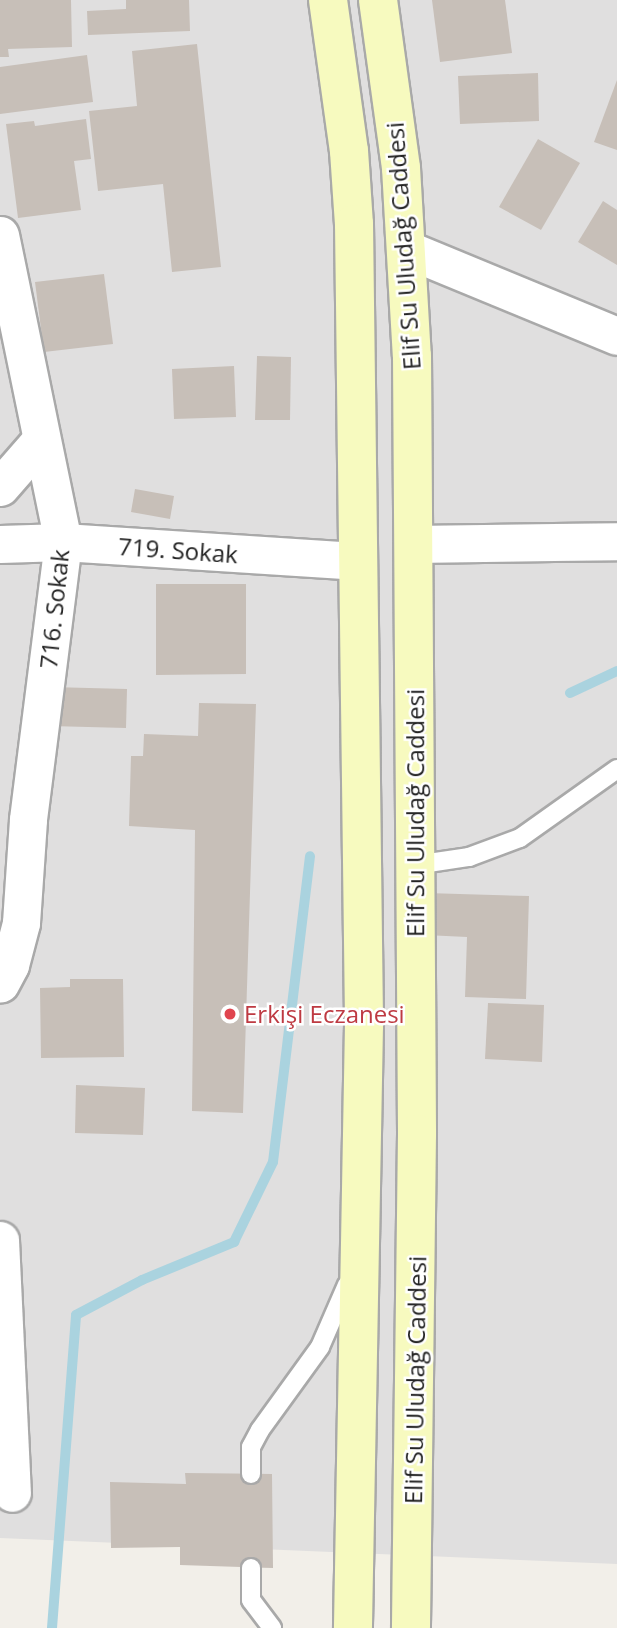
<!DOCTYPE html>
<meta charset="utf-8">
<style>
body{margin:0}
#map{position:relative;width:617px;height:1628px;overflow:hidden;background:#f2efe9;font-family:"Open Sans",sans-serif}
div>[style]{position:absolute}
.residential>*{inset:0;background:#e0dfdf}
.stream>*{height:10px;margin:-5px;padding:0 5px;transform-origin:5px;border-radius:5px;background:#aad3df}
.building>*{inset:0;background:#c7bfb8}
.roads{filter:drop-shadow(2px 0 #a9a9a9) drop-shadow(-2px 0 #a9a9a9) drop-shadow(0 2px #a9a9a9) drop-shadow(0 -2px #a9a9a9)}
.service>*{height:18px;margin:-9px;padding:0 9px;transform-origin:9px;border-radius:9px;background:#fff}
.minor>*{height:37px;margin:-18.5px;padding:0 18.5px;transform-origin:18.5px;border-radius:18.5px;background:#fff}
.secondary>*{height:38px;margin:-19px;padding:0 19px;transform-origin:19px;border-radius:19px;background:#f7fabf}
.dots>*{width:19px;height:19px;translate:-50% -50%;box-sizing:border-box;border:4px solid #fff;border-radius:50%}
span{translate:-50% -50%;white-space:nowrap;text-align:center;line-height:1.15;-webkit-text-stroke:5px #fff;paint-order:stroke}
.street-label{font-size:24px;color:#222}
.health-label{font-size:24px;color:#be3a42}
.left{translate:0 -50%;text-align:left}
</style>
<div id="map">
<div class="residential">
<div style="clip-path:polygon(0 0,617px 0,617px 1564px,0 1538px)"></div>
</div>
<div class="stream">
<div style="left:570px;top:693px;width:52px;rotate:-25.1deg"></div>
<div style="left:52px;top:1628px;width:314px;rotate:-85.6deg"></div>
<div style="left:76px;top:1315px;width:75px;rotate:-27.9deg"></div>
<div style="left:142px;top:1280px;width:100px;rotate:-22.4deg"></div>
<div style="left:234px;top:1242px;width:89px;rotate:-64deg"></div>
<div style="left:273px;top:1162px;width:308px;rotate:-83.1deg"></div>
</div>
<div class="building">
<div style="clip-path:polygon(0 0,71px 0,72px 47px,8px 49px,9px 57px,0 57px)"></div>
<div style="clip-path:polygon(126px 0,189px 0,190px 31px,88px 35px,87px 11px,126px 9px)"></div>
<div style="clip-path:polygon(432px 0,505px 0,512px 53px,440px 62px)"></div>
<div style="clip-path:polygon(197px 44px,221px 267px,172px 272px,163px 184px,98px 191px,89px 111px,137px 106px,132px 51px)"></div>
<div style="clip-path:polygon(87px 55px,93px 102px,0 114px,0 67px)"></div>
<div style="clip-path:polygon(538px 73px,539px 121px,460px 124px,458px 76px)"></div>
<div style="clip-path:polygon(617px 80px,617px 150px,594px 142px)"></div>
<div style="clip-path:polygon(86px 119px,91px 159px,74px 161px,81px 210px,18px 218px,6px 124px,34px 121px,35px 126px)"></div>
<div style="clip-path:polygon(538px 139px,580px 163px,541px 230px,499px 207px)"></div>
<div style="clip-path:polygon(603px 201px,617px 210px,617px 265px,578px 242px)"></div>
<div style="clip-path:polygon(104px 274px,113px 344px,44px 352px,35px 282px)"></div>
<div style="clip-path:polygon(257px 356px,291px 357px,290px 420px,255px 420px)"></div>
<div style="clip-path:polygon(234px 366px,236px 417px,174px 419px,172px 369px)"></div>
<div style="clip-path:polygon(135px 489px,174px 496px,170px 519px,131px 512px)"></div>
<div style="clip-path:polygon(156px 584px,246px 584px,246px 674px,156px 675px)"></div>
<div style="clip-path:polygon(51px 687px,127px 689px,126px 728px,50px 726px)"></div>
<div style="clip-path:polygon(199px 703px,256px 704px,243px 1113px,192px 1111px,195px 830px,129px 826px,131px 756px,143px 756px,144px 734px,198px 736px)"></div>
<div style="clip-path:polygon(426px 893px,529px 896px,526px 999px,465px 997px,467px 937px,425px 935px)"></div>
<div style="clip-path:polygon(70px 979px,123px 979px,124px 1057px,41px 1058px,40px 988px,70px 987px)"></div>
<div style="clip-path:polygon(488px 1003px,544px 1005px,542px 1062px,485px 1059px)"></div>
<div style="clip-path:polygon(76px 1085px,145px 1088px,143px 1135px,75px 1133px)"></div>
<div style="clip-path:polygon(185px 1473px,272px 1474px,273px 1568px,180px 1565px,180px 1547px,111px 1548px,110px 1482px,186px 1484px)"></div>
</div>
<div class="roads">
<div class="service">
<div style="left:415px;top:865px;width:55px;rotate:-8.4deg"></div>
<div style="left:469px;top:857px;width:54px;rotate:-20.4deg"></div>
<div style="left:520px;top:838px;width:119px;rotate:-35.4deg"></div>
<div style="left:251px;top:1474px;width:27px;rotate:-90deg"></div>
<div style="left:251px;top:1447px;width:19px;rotate:-62deg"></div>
<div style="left:260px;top:1430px;width:102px;rotate:-54.1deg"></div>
<div style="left:320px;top:1347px;width:68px;rotate:-66.5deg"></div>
<div style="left:251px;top:1568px;width:32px;rotate:90deg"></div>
<div style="left:251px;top:1600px;width:35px;rotate:53deg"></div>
</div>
<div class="minor">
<div style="left:0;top:235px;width:313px;rotate:78.4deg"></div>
<div style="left:63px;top:542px;width:280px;rotate:97.2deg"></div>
<div style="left:28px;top:820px;width:103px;rotate:93.9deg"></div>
<div style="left:21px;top:923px;width:43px;rotate:104.7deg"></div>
<div style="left:10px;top:965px;width:21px;rotate:118deg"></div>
<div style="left:406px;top:249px;width:228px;rotate:22.4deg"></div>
<div style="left:0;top:487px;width:62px;rotate:-48.9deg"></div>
<div style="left:0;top:544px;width:63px;rotate:-1.8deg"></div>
<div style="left:63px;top:542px;width:293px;rotate:3.7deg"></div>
<div style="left:413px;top:544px;width:204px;rotate:-0.8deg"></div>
<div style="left:0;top:1240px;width:253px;rotate:87.3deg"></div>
</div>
<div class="secondary">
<div style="left:328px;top:0;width:152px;rotate:82.1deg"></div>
<div style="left:349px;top:151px;width:73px;rotate:86.1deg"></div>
<div style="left:354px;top:224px;width:801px;rotate:89.28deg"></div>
<div style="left:364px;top:1025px;width:603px;rotate:91.05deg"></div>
<div style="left:378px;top:0;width:170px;rotate:82.2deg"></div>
<div style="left:401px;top:168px;width:188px;rotate:86.7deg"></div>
<div style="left:412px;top:356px;width:778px;rotate:89.63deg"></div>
<div style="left:417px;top:1134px;width:494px;rotate:90.7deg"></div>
</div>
</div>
<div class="dots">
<div style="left:230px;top:1014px;background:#e0444e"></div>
</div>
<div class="street-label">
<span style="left:403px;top:246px;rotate:-94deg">Elif Su Uludağ Caddesi</span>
<span style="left:178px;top:550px;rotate:4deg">719. Sokak</span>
<span style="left:54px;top:609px;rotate:-84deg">716. Sokak</span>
<span style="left:415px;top:813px;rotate:-90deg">Elif Su Uludağ Caddesi</span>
<span style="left:415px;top:1380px;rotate:-89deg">Elif Su Uludağ Caddesi</span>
</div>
<div class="health-label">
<span class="left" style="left:244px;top:1014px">Erkişi Eczanesi</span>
</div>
</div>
